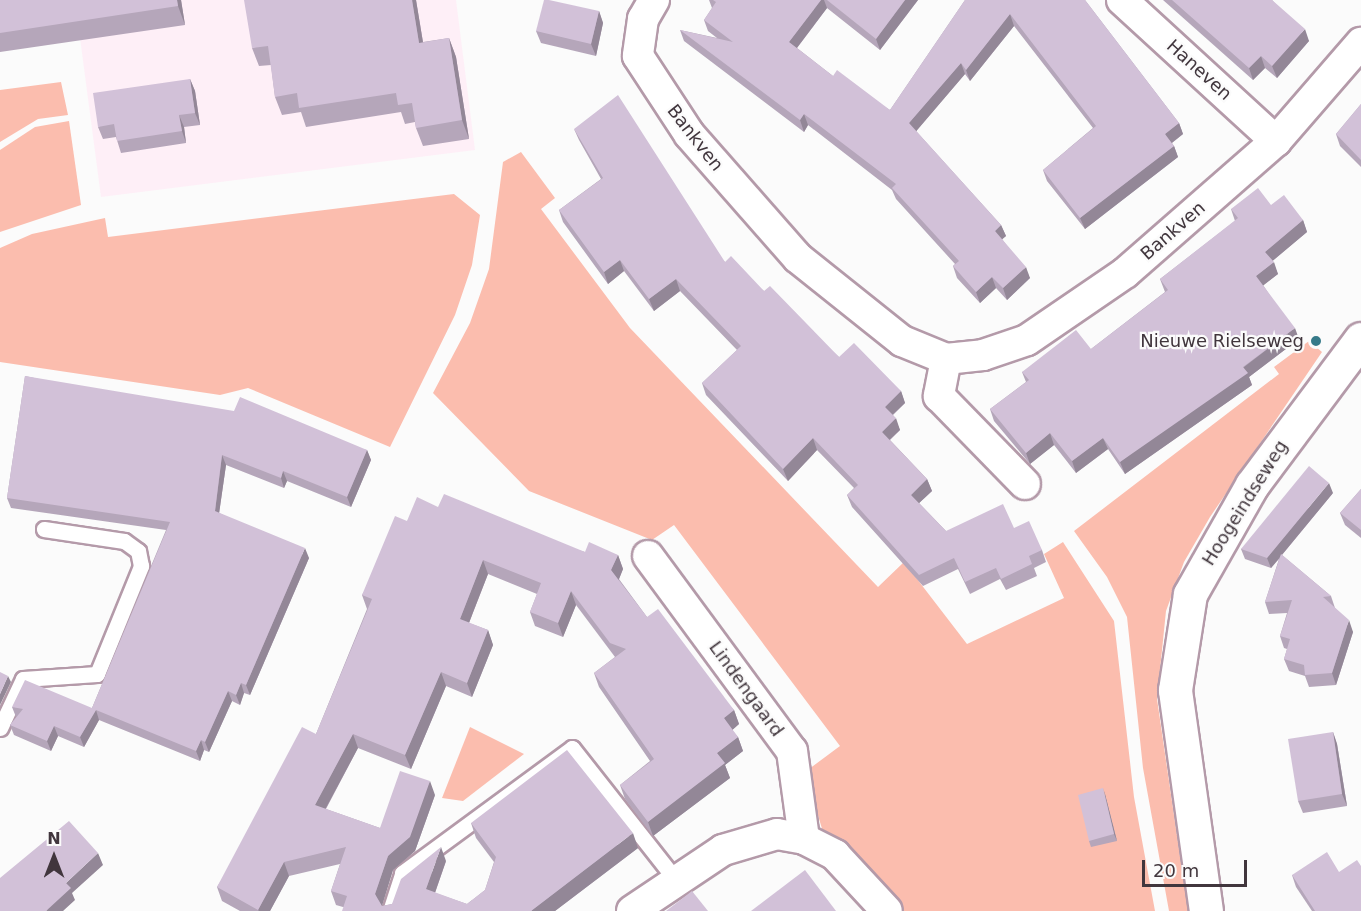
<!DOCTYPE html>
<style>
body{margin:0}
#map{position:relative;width:1361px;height:911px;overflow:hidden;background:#fbfbfb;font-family:"DejaVu Sans",sans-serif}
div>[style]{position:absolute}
.built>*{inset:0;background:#feeff7}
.green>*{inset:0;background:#fbbdae}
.roads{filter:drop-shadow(2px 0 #b49aa9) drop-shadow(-2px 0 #b49aa9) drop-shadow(0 2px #b49aa9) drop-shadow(0 -2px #b49aa9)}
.lane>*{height:15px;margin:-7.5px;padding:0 7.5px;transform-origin:7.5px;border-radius:7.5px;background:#fff}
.street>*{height:30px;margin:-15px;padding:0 15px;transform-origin:15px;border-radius:15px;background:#fff}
.secondary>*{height:33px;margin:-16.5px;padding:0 16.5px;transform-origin:16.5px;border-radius:16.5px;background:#fff}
.wall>*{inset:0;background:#b5a6ba}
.shaded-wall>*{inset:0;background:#938797}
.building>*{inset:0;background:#d2c1d8}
.dots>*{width:16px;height:16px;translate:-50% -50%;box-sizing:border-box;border:3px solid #fbfbfb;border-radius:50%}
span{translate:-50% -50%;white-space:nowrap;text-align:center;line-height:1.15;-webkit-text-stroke:4.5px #fbfbfb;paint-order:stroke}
.street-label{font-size:18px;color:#41363d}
.poi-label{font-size:18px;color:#41363d}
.right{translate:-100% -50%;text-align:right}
.north{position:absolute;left:24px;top:827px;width:60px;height:60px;-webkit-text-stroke:4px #fbfbfb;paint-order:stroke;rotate:0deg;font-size:16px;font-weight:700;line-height:24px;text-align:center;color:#41363d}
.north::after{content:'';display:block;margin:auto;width:21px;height:27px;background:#41363d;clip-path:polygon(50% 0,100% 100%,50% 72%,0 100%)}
.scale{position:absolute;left:1142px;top:860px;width:105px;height:27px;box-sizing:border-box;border:3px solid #41363d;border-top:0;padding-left:8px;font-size:18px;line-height:21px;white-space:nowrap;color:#41363d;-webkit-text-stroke:4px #fbfbfb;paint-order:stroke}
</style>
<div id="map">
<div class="built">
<div style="clip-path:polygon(75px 0,456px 0,475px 150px,101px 197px)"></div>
</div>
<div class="green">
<div style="clip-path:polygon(61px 82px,68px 115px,38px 119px,0 142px,0 90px)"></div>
<div style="clip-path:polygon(69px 121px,81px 205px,0 232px,0 150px,35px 127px)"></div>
<div style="clip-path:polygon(521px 152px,555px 198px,541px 209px,630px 328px,878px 587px,904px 562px,967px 644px,1064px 598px,1044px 554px,1063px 542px,1114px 621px,1134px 797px,1155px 911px,904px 911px,863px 862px,823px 832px,805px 772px,840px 746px,674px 525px,652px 540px,529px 491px,433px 393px,470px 323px,489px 269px,503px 162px)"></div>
<div style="clip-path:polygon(454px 194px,480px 215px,472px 265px,455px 315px,390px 447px,248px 388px,220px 395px,0 362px,0 248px,32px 234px,105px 218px,108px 237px)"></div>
<div style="clip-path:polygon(1309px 341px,1322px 352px,1210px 517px,1184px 562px,1166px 611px,1157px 699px,1188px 911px,1169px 911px,1143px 768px,1127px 617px,1107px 577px,1074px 531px,1279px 374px,1274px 367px)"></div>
<div style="clip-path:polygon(470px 727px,524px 754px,463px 801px,442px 798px)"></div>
</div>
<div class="roads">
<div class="lane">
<div style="left:0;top:728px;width:54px;rotate:-64.9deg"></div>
<div style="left:23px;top:679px;width:74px;rotate:-3.9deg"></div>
<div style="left:97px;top:674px;width:117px;rotate:-67.8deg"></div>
<div style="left:141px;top:566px;width:15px;rotate:-101deg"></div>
<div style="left:138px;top:551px;width:17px;rotate:-144deg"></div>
<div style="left:124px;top:541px;width:81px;rotate:-171.5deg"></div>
<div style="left:390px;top:911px;width:40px;rotate:-72deg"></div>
<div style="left:402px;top:873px;width:211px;rotate:-36.3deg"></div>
<div style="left:572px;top:748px;width:167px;rotate:51.8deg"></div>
</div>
<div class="street">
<div style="left:654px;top:0;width:22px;rotate:120deg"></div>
<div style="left:643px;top:19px;width:37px;rotate:98deg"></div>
<div style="left:638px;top:56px;width:93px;rotate:56.8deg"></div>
<div style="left:689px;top:134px;width:165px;rotate:48.7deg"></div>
<div style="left:798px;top:258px;width:133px;rotate:38.6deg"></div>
<div style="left:902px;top:341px;width:48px;rotate:22.2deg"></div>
<div style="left:946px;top:359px;width:37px;rotate:-6deg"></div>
<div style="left:983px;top:355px;width:46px;rotate:-18.8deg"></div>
<div style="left:1027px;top:340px;width:119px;rotate:-34.4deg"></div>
<div style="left:1125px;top:273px;width:201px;rotate:-41.2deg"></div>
<div style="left:1276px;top:141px;width:130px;rotate:-49.1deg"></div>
<div style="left:1122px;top:0;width:209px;rotate:42.5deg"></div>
<div style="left:946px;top:359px;width:38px;rotate:101deg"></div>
<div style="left:939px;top:396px;width:123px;rotate:45.7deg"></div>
<div style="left:648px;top:556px;width:242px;rotate:53.6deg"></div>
<div style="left:792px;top:751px;width:89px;rotate:82.2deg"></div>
<div style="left:632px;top:911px;width:110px;rotate:-33.8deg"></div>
<div style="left:723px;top:850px;width:56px;rotate:-16.5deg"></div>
<div style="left:777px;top:834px;width:27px;rotate:10deg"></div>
<div style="left:804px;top:839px;width:35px;rotate:27deg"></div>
<div style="left:835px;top:855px;width:76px;rotate:47.1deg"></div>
</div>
<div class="secondary">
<div style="left:1206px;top:911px;width:223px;rotate:-98deg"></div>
<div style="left:1175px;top:690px;width:97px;rotate:-81.1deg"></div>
<div style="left:1190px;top:594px;width:125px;rotate:-60.4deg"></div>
<div style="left:1252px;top:485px;width:182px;rotate:-53.3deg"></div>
</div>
</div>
<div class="wall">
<div style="clip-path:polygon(0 0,181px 0,185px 25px,0 52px)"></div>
<div style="clip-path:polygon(416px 0,423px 42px,449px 38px,456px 57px,469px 139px,423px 146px,416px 128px,415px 122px,405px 124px,401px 112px,306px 127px,301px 112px,282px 115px,275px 97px,271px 65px,259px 66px,252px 48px)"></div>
<div style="clip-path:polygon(709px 0,918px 0,880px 50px,827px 8px,797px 48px,833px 76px,890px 110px,965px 0,1085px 0,1179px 123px,1183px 134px,1172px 143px,1174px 146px,1178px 157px,1085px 229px,1047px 181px,1043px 170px,1093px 128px,1014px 26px,970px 81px,965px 74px,916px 131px,1001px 225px,1006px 236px,1002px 239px,1030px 278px,1007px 300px,996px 288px,980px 303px,957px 278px,953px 266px,955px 264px,896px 199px,892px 190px,808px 125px,804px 132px,684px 41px,680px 30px,717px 38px,708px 31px,704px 20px,712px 8px)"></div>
<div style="clip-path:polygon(1163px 0,1272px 0,1309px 41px,1277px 78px,1265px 68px,1253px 80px)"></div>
<div style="clip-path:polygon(599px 11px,603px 23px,596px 56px,541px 43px,536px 31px)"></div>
<div style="clip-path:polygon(190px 79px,195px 91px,200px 125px,184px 127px,186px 143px,121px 153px,116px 137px,103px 139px,98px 127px)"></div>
<div style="clip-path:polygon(1361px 104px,1361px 167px,1340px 146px,1336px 134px)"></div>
<div style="clip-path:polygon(574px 129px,725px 262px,764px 291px,839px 357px,901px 391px,905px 403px,893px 415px,900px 430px,890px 440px,927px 479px,932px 491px,919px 503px,946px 531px,1014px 528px,1042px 550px,1046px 562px,1034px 568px,1037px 576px,1006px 590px,1000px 579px,970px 594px,958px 569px,923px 586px,852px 507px,847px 495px,854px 488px,817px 450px,788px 481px,706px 395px,702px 383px,737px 350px,680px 291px,654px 311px,624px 271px,608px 284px,563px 222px,559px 210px,601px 179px,579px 140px)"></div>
<div style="clip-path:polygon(1271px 205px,1303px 220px,1307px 232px,1272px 261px,1278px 274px,1263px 285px,1299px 339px,1249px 377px,1252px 385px,1125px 474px,1108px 449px,1076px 473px,1054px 445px,1030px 464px,994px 421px,990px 409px,1026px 382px,1022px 372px,1091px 349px,1165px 292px,1160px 279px,1235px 221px,1231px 209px)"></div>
<div style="clip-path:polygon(25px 376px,367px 450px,371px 460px,351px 507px,287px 481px,284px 488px,226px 465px,219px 513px,309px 558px,250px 695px,244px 693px,240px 705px,232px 701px,209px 752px,204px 750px,200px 761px,99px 720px,84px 747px,58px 736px,51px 751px,14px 735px,10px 725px,16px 717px,12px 707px,92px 708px,166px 530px,11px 508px,7px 498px)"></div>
<div style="clip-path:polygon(1361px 489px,1361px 538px,1345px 525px,1340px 513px)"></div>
<div style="clip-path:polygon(1333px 493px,1282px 555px,1331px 596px,1335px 608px,1353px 632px,1336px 685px,1309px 687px,1305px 676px,1289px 671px,1284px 659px,1287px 649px,1284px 648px,1280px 636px,1287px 613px,1269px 614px,1265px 602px,1279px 559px,1271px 568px,1245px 559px,1241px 549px)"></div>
<div style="clip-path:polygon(438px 507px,585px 552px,618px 555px,623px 569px,619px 579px,647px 617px,734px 710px,739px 724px,732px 730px,738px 737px,743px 751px,725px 765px,730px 778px,653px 836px,625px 799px,620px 785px,650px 761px,599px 687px,594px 673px,615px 657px,576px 605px,563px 637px,535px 626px,530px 612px,537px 594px,488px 574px,469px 623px,488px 630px,493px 645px,472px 697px,446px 686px,411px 769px,358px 748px,326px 809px,380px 828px,435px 795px,415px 851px,393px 870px,382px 905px,382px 906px,392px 904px,446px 861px,435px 893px,467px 904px,485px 890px,494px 862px,476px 838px,471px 823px,638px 848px,555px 911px,343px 907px,336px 905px,331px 891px,340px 864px,289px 876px,270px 911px,240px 911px,222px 901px,217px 887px,316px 734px,367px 609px,362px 595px,407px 521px)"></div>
<div style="clip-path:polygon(1333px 732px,1337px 744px,1347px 806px,1303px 813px,1298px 801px)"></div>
<div style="clip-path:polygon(1105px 794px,1117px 841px,1091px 847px,1089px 841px)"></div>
<div style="clip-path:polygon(1339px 872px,1361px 911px,1312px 911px,1296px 887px,1292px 875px)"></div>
</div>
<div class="shaded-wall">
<div style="clip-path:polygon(177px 0,181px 0,185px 25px,178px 6px)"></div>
<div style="clip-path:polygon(412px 0,416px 0,426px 61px,419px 43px)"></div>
<div style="clip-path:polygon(821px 0,824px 0,827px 8px,793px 53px,789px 42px)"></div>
<div style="clip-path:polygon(905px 0,918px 0,880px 50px,876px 39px)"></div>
<div style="clip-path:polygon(599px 11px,603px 23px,596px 56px,591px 44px)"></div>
<div style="clip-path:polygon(1010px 14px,1014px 26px,970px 81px,966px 70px)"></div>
<div style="clip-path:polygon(1305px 29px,1309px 41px,1277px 78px,1272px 66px)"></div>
<div style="clip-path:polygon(449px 38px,456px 57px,469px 139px,462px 120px)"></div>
<div style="clip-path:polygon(1261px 56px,1265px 68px,1253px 80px,1249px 68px)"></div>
<div style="clip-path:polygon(961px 63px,965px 74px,913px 135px,909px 123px)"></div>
<div style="clip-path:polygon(190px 79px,195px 91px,200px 125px,195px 113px)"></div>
<div style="clip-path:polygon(804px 114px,808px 125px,804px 132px,800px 120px)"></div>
<div style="clip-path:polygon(179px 115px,184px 127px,186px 143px,182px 131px)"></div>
<div style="clip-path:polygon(1179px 123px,1183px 134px,1169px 145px,1165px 134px)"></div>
<div style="clip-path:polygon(1174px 146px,1178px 157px,1085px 229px,1080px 218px)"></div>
<div style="clip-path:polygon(1303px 220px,1307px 232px,1269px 264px,1265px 252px)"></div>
<div style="clip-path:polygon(1001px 225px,1006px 236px,999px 242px,995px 231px)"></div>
<div style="clip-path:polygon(620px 260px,624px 271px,608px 284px,604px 272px)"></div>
<div style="clip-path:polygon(1274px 262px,1278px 274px,1260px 288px,1256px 276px)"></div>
<div style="clip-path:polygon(1026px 267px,1030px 278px,1007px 300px,1003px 288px)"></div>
<div style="clip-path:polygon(992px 277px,996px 288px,980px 303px,976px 292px)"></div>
<div style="clip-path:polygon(676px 279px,680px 291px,654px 311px,649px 299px)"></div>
<div style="clip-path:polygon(1295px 328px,1299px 339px,1249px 377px,1252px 385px,1125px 474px,1120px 462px)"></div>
<div style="clip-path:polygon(901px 391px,905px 403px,889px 418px,885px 407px)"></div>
<div style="clip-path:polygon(896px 418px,900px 430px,886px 443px,882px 432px)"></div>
<div style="clip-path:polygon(1050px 433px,1054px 445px,1030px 464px,1026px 453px)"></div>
<div style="clip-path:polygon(813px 438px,817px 450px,788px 481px,783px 469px)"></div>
<div style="clip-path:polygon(1103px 438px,1108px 449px,1076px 473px,1072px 461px)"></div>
<div style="clip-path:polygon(367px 450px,371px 460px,351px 507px,347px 497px)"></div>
<div style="clip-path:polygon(222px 455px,226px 465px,218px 521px,215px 511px)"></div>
<div style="clip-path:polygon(283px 471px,287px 481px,284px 488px,281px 478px)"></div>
<div style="clip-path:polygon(927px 479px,932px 491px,916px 506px,911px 495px)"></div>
<div style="clip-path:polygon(1329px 483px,1333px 493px,1271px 568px,1267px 558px)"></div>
<div style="clip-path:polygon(305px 548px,309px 558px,250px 695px,246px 685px)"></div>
<div style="clip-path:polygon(618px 555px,623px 569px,617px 584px,611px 570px)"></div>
<div style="clip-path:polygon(483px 560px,488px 574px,465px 633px,460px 619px)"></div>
<div style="clip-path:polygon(571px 591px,576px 605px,563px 637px,558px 623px)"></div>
<div style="clip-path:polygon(1349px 620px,1353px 632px,1336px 685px,1332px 673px)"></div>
<div style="clip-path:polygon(488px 630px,493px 645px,472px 697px,467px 683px)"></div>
<div style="clip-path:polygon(441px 672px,446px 686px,411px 769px,405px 755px)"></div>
<div style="clip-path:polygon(8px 676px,11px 682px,0 705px,0 694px)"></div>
<div style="clip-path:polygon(241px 683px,244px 693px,240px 705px,236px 695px)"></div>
<div style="clip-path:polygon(228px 691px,232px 701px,209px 752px,205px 742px)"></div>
<div style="clip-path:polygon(96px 710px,99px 720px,84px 747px,80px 737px)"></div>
<div style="clip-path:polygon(734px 710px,739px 724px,729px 733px,724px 718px)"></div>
<div style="clip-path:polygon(54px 726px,58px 736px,51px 751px,47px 741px)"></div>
<div style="clip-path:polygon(1333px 732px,1337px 744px,1347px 806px,1342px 794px)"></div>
<div style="clip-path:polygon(353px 734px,358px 748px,320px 819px,315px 805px)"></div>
<div style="clip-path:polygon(738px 737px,743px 751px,725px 765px,730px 778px,653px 836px,648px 822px,717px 753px)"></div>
<div style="clip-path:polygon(201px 740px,204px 750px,200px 761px,196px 751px)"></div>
<div style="clip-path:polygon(430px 781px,435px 795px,415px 851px,393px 870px,381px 909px,375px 894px,388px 856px)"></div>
<div style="clip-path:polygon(1103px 788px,1105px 794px,1117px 841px,1114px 834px)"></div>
<div style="clip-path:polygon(633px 833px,638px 848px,555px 911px,531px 911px)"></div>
<div style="clip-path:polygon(441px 847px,446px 861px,431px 904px,426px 889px)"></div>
<div style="clip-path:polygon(98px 853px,103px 865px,72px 893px,75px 900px,63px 911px,46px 911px,66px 883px)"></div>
<div style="clip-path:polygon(284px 862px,289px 876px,270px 911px,259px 911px,258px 910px)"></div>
</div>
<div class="building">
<div style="clip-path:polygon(0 0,177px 0,178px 6px,0 33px)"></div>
<div style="clip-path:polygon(244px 0,412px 0,419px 43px,449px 38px,462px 120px,416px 128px,412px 103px,398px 105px,396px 93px,299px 108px,297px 93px,275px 97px,268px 46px,252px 48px)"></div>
<div style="clip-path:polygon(544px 0,549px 0,599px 11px,591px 44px,536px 31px)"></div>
<div style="clip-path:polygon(713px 0,821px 0,789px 42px,833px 76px,837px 70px,890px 110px,965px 0,1085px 0,1179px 123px,1165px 134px,1174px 146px,1080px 218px,1043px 170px,1096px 126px,1010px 14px,966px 70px,961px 63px,909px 123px,1001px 225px,995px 231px,1026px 267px,1003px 288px,992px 277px,976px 292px,953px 266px,959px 261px,892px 188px,896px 184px,804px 114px,800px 120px,680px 30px,733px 42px,704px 20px,716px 2px)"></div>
<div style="clip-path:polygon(827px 0,905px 0,876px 39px)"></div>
<div style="clip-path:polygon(1172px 0,1272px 0,1305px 29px,1272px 66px,1261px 56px,1249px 68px)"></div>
<div style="clip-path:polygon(190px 79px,195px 113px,179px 115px,182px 131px,117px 141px,114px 124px,98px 127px,93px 93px)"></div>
<div style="clip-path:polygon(618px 95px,725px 262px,731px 256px,764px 291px,770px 286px,839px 357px,854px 343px,901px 391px,885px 407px,896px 418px,882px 432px,927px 479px,911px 495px,946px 531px,1003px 504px,1014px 528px,1029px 521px,1042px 550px,1029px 556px,1032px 564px,1001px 579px,996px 568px,965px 582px,954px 558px,919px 575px,847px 495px,858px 485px,813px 438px,783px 469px,702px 383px,741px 346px,676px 279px,649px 299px,620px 260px,604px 272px,559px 210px,603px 178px,574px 129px)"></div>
<div style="clip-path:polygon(1361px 104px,1361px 160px,1336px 134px)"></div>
<div style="clip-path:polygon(1258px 188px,1271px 205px,1284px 195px,1303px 220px,1265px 252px,1274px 262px,1256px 276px,1295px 328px,1243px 367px,1248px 373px,1120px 462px,1103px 438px,1072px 461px,1050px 433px,1026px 453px,990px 409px,1029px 380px,1022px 372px,1076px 330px,1091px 349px,1168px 290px,1160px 279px,1238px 218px,1231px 209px)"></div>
<div style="clip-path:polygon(25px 376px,234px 411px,240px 397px,367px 450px,347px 497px,283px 471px,281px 478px,222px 455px,215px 511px,305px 548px,246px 685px,241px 683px,236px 695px,228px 691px,205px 742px,201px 740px,196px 751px,96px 710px,80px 737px,54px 726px,47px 741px,10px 725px,23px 709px,12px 707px,25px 680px,92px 708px,170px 522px,7px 498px)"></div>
<div style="clip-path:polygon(1309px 466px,1329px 483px,1267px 558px,1241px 549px)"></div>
<div style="clip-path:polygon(1361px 489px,1361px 530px,1340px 513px)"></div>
<div style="clip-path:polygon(444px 494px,585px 552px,589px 542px,618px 555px,611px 570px,647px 617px,658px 609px,734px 710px,724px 718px,738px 737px,717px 753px,725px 763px,648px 822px,620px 785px,654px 759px,594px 673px,626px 649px,610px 643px,571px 591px,558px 623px,530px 612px,541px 583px,483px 560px,460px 619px,488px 630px,467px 683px,441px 672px,405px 755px,353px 734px,315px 805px,380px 828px,400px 771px,430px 781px,410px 837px,388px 856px,375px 894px,382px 906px,392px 904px,401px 879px,441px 847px,426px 889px,467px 904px,485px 890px,496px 857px,471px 823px,567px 750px,633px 833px,531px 911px,342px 911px,347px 896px,331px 891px,346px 847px,284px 862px,258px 910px,217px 887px,302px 727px,316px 734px,372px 599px,362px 595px,395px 516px,407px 521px,417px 497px,438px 507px)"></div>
<div style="clip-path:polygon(1281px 554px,1331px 596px,1323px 597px,1349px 620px,1332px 673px,1305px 675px,1304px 665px,1284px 659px,1290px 639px,1280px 636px,1292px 600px,1265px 602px)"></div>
<div style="clip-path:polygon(0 672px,8px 676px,0 694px)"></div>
<div style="clip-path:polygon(1333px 732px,1342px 794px,1298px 801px,1288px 739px)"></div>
<div style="clip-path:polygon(1103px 788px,1114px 834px,1089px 841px,1078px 795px)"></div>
<div style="clip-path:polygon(69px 821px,98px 853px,66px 883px,71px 888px,46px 911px,0 911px,0 878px)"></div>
<div style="clip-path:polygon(1327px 852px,1339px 872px,1357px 860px,1361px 866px,1361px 911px,1315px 911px,1292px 875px)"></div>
<div style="clip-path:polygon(805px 870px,836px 911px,751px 911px)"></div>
<div style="clip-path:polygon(692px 891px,708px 911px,666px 911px)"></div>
</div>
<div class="dots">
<div style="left:1316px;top:341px;background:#367a89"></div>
</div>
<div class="street-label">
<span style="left:1199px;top:70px;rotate:42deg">Haneven</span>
<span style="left:695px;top:138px;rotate:52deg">Bankven</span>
<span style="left:1173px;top:231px;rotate:-41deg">Bankven</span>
<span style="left:1245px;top:503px;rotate:-58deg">Hoogeindseweg</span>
<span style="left:746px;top:689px;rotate:54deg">Lindengaard</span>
</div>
<div class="poi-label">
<span class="right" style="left:1304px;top:341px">Nieuwe Rielseweg</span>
</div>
<div class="north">N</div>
<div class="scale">20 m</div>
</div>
